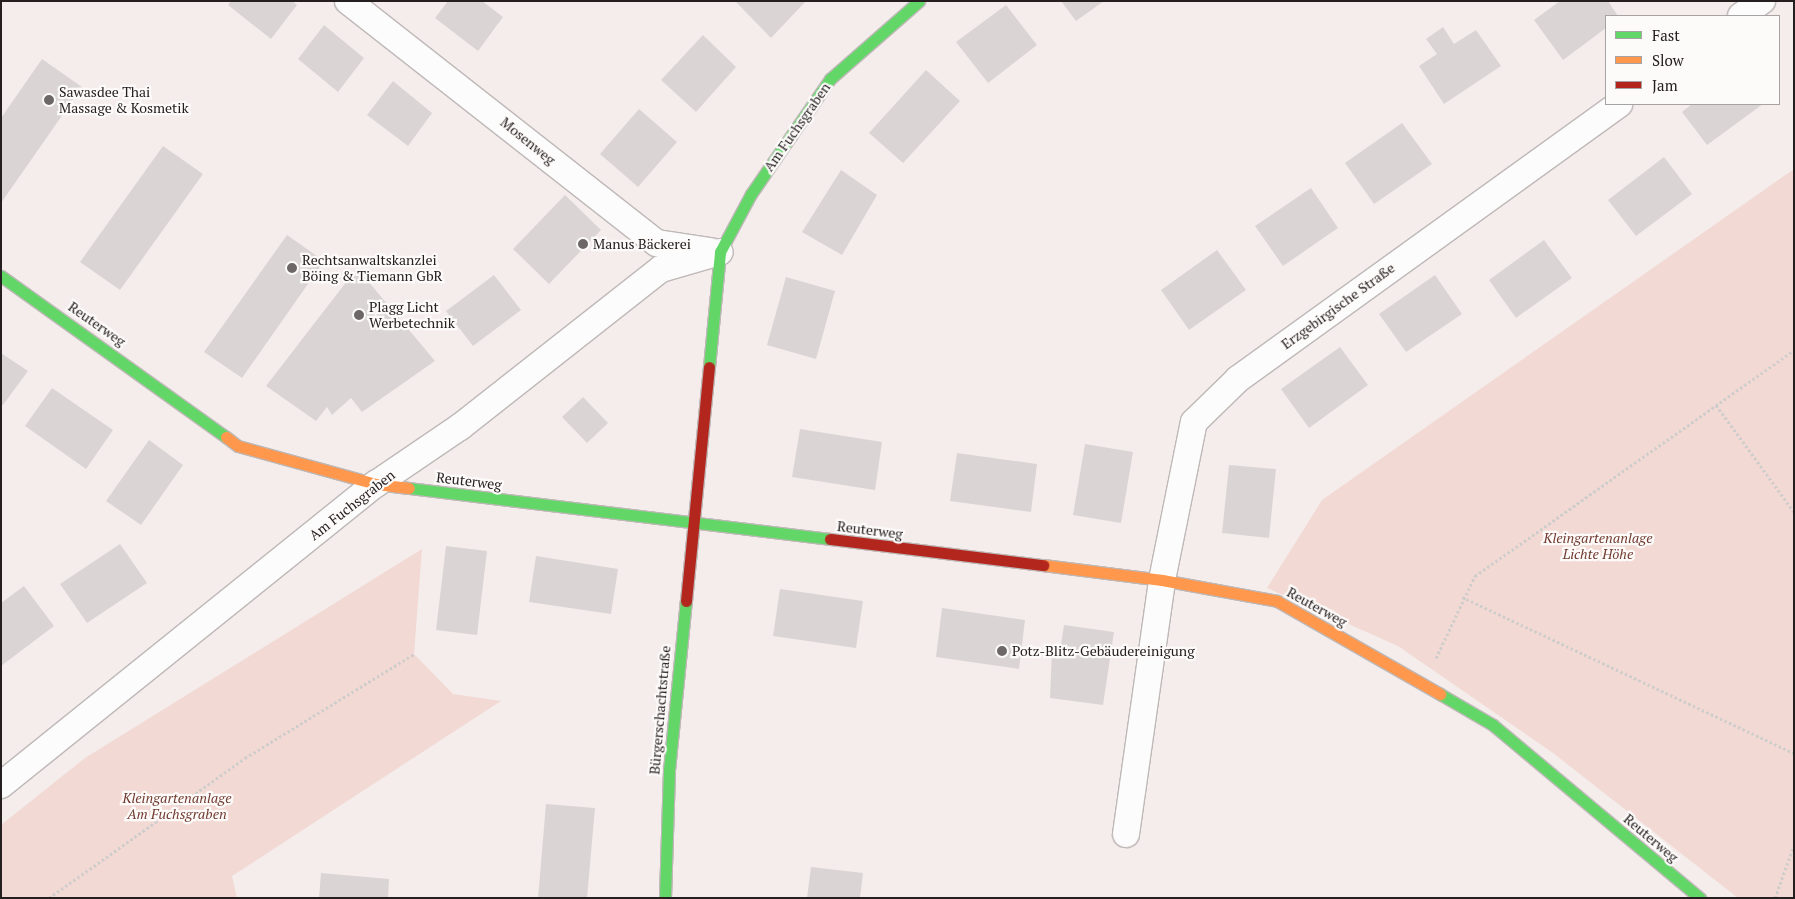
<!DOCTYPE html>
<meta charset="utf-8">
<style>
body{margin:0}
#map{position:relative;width:1795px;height:899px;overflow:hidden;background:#f4edec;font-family:"PT Serif",serif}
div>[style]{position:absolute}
.green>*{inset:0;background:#f2d9d4}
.building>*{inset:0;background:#dad5d4}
.path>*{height:3px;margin-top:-1.5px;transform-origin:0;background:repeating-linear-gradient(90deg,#cfcdcc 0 2.5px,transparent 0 5px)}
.roads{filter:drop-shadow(1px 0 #beb8b7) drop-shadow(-1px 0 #beb8b7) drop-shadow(0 1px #beb8b7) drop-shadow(0 -1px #beb8b7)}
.street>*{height:26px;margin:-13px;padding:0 13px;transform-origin:13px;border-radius:13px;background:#fdfcfc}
.fast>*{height:11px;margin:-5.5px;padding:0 5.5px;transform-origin:5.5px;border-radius:5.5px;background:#63d668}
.slow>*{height:11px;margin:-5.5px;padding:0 5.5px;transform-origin:5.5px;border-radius:5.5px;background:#ff974d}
.jam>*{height:11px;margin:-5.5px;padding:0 5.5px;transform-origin:5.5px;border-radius:5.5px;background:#b3261e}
.dots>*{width:14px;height:14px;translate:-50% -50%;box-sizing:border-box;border:2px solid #fdfbfa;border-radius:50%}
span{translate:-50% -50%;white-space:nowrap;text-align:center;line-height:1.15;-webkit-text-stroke:4.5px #fdfbfa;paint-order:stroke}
.poi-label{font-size:14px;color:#25201f}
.left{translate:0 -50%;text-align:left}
.street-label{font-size:14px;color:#25201f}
.park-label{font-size:14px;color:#723b30;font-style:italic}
.frame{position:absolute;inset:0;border:2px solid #25201f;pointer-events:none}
.legend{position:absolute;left:1605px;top:15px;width:175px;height:90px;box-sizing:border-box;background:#fdfbfa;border:1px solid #a7a3a2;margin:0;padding:6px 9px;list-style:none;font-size:15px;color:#25201f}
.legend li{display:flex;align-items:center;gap:10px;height:25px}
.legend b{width:25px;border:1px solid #a7a3a2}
</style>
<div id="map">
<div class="green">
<div style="clip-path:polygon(1794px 169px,1794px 898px,1738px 898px,1553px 753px,1398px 646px,1267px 588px,1322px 500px)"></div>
<div style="clip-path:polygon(422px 549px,414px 654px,453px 694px,501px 701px,232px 876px,237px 898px,1px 898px,1px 825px,85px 758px)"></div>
</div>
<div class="building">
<div style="clip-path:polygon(231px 1px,292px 1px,297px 5px,271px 39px,228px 5px)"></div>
<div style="clip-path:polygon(448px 1px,482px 1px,503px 17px,478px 51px,435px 18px)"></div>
<div style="clip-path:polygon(735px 1px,806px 1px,771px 38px)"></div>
<div style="clip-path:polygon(1061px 1px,1104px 1px,1076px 21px)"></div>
<div style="clip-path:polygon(1560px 1px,1608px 1px,1618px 16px,1606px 16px,1606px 28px,1563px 60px,1534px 20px)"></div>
<div style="clip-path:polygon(1006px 5px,1037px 45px,988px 83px,956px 42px)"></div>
<div style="clip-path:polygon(324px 25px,364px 58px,338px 92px,298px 59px)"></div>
<div style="clip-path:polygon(1443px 27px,1454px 44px,1476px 30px,1501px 66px,1444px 104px,1419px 66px,1437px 54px,1426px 39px)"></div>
<div style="clip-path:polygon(703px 35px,736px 67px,696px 112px,661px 80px)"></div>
<div style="clip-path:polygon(42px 59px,82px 87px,1px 203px,1px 118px)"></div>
<div style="clip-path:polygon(926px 70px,960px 101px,903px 163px,869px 133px)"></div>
<div style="clip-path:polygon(393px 81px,432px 113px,408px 146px,367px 115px)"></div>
<div style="clip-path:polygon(1692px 104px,1763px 104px,1707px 145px,1682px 112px)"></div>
<div style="clip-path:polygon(639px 109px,677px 142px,638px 187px,600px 154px)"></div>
<div style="clip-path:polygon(1402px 123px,1432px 164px,1374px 204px,1345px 163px)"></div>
<div style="clip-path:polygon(163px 146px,203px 174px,120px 290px,80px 262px)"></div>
<div style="clip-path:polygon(1664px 157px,1692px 194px,1636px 236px,1608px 200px)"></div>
<div style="clip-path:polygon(841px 170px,877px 195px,842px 255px,802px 232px)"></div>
<div style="clip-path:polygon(1311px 188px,1338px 228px,1283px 266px,1255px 226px)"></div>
<div style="clip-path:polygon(565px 195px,601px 230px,549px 284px,513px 249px)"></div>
<div style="clip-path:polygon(287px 235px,324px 261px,242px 378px,204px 352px)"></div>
<div style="clip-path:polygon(1544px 240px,1572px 278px,1516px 318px,1489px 280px)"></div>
<div style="clip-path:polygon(1217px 250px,1246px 290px,1189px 330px,1161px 290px)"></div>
<div style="clip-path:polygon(357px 268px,435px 361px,362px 412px,351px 398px,332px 415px,327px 407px,316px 421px,266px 386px)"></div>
<div style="clip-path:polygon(494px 275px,521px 310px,473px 346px,446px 311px)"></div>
<div style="clip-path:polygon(1435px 275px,1462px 314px,1406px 352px,1379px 314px)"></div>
<div style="clip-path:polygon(786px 277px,835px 291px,816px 359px,767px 345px)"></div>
<div style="clip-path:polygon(1340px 347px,1368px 385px,1309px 428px,1281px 389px)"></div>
<div style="clip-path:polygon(1px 353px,28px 371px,3px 405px,1px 404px)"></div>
<div style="clip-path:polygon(52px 388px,113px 430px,86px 469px,25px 426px)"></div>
<div style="clip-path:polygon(583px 397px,608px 423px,587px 443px,562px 417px)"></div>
<div style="clip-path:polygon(800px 429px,882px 442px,875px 490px,792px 477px)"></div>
<div style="clip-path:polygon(149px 440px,183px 465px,141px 525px,106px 501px)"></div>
<div style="clip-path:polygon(1085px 444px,1133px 452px,1121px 523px,1073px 515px)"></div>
<div style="clip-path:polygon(957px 453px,1037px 464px,1031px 512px,950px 501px)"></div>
<div style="clip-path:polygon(1229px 465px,1276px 469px,1269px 538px,1222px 533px)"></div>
<div style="clip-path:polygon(120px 544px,147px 583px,87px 623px,60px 584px)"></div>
<div style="clip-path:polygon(446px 546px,487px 551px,477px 635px,436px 630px)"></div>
<div style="clip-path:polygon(536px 556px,618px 569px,611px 614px,529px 602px)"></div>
<div style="clip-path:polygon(24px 586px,54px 626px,1px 666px,1px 603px)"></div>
<div style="clip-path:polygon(780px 589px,863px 601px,856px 648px,773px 636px)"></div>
<div style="clip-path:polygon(942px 608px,1025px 620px,1019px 669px,936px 657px)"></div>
<div style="clip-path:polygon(1064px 625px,1114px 632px,1103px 705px,1050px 698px,1052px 649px,1060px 651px)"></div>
<div style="clip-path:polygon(546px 804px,595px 808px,587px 898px,538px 898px)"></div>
<div style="clip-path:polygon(811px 867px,863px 873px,860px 898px,807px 898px)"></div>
<div style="clip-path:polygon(321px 873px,389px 879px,388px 898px,319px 898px)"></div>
</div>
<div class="path">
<div style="left:1716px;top:405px;width:132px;rotate:53.9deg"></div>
<div style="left:1462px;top:597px;width:367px;rotate:25.2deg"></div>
<div style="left:1436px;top:658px;width:91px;rotate:-64.6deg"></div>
<div style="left:1475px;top:576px;width:391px;rotate:-35.3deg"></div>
<div style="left:49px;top:898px;width:241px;rotate:-35.5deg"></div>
<div style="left:245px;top:758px;width:198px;rotate:-31.6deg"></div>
<div style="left:1775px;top:898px;width:56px;rotate:-70.3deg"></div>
</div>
<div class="roads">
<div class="street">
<div style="left:348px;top:1px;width:392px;rotate:38.1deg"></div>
<div style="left:657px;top:243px;width:54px;rotate:8.6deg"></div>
<div style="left:1741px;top:16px;width:26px;rotate:-36deg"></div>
<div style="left:1px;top:785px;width:481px;rotate:-38.8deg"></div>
<div style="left:376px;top:484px;width:102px;rotate:-34.2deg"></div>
<div style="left:460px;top:427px;width:256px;rotate:-38.2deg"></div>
<div style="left:661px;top:269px;width:61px;rotate:-16.1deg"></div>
<div style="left:1126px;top:834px;width:257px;rotate:-81.9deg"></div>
<div style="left:1162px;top:580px;width:161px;rotate:-78.6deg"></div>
<div style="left:1194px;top:422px;width:62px;rotate:-44.3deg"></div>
<div style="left:1238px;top:379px;width:470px;rotate:-35.8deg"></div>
</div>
<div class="fast">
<div style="left:1px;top:276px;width:277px;rotate:35.6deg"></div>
<div style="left:709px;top:367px;width:116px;rotate:-84.5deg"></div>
<div style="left:720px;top:252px;width:66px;rotate:-61.9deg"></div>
<div style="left:751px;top:194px;width:140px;rotate:-55.5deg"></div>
<div style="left:830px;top:79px;width:118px;rotate:-41.2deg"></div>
<div style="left:409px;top:488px;width:424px;rotate:6.9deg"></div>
<div style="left:1440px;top:694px;width:61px;rotate:30.3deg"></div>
<div style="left:1493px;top:725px;width:270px;rotate:39.9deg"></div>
<div style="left:665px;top:898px;width:128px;rotate:-88.2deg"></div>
<div style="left:669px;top:770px;width:170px;rotate:-84.3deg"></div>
</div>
<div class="slow">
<div style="left:226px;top:437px;width:15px;rotate:37deg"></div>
<div style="left:238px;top:446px;width:143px;rotate:15.4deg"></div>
<div style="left:376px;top:484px;width:33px;rotate:7deg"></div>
<div style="left:1043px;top:565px;width:120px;rotate:7.2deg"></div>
<div style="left:1162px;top:580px;width:117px;rotate:10.3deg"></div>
<div style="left:1277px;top:601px;width:188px;rotate:29.7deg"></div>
</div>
<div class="jam">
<div style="left:830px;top:539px;width:215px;rotate:7deg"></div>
<div style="left:686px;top:601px;width:235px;rotate:-84.4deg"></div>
</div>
</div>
<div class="dots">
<div style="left:49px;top:100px;background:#6d6867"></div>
<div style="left:583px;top:244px;background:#6d6867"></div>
<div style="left:292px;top:268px;background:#6d6867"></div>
<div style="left:359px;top:315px;background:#6d6867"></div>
<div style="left:1002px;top:651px;background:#6d6867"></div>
</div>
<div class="poi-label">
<span class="left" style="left:59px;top:100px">Sawasdee Thai<br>Massage &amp; Kosmetik</span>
<span class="left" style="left:593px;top:244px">Manus Bäckerei</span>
<span class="left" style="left:302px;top:268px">Rechtsanwaltskanzlei<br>Böing &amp; Tiemann GbR</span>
<span class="left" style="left:369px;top:315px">Plagg Licht<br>Werbetechnik</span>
<span class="left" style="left:1012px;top:651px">Potz-Blitz-Gebäudereinigung</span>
</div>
<div class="street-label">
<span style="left:797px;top:127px;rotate:-55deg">Am Fuchsgraben</span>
<span style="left:528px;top:141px;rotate:39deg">Mosenweg</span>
<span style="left:1338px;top:306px;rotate:-36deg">Erzgebirgische Straße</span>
<span style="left:97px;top:324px;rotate:35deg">Reuterweg</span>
<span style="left:469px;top:481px;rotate:7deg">Reuterweg</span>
<span style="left:352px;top:505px;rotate:-38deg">Am Fuchsgraben</span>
<span style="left:870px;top:530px;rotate:7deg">Reuterweg</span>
<span style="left:1317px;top:607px;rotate:29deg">Reuterweg</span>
<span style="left:660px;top:710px;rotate:-85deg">Bürgerschachtstraße</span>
<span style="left:1651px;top:838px;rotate:40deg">Reuterweg</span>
</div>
<div class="park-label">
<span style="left:1598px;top:546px">Kleingartenanlage<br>Lichte Höhe</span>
<span style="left:177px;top:806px">Kleingartenanlage<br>Am Fuchsgraben</span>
</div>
<div class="frame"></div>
<ul class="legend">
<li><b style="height:6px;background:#63d668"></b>Fast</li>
<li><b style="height:6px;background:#ff974d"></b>Slow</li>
<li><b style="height:6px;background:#b3261e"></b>Jam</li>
</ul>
</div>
